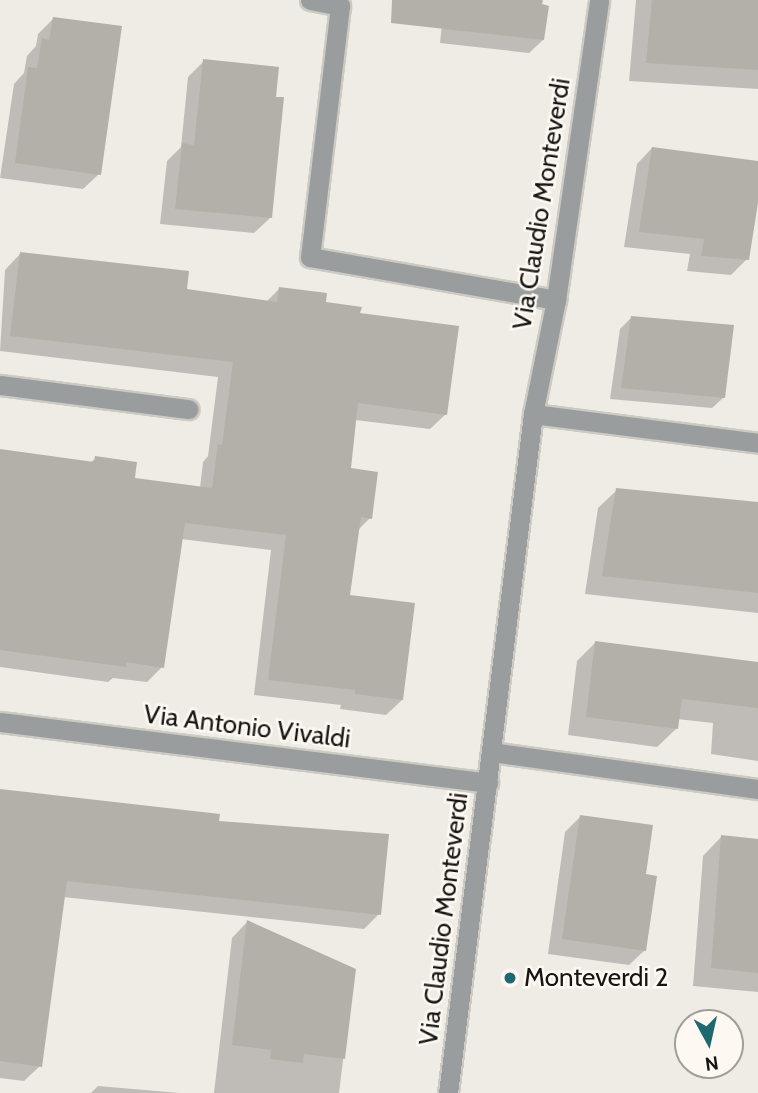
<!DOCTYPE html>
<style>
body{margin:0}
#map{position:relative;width:758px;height:1093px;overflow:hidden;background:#efece5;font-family:Cabin,sans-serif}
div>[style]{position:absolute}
.shadow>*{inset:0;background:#0003}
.building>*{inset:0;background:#b3b0a9}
.roads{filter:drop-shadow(2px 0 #cccac3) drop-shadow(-2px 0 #cccac3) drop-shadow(0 2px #cccac3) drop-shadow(0 -2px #cccac3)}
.minor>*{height:19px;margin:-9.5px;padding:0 9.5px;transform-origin:9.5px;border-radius:9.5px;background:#999d9e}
.dots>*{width:19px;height:19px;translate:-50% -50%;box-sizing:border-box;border:4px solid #fdf9f2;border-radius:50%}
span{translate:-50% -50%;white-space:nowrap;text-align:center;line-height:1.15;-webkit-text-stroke:5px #fdf9f2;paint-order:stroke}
.street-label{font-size:26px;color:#161513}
.poi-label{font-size:26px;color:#161513}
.left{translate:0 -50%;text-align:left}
.north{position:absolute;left:674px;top:1009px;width:70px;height:70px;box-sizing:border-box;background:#fdf9f2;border:2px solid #a19e99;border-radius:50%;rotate:172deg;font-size:19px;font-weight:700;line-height:28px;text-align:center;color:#161513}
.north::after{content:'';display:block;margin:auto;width:24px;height:32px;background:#1e6872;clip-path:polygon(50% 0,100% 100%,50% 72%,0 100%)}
</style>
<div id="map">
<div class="shadow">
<div style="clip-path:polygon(439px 0,541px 0,543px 40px,529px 53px,440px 43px,444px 3px)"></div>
<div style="clip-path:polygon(636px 0,758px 0,758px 89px,629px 81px)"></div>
<div style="clip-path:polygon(53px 19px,99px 174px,83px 189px,0 178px,14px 84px,24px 73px,27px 56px,36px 46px,38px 34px)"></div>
<div style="clip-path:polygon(204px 61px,270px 218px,254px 233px,160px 224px,167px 161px,181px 147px,188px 77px)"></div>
<div style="clip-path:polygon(652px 148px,758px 163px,758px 192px,747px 259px,731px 275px,687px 271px,690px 254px,624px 247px,637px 164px)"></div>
<div style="clip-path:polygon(20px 254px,185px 291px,266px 302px,280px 288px,358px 314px,446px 414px,430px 429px,355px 420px,349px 470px,370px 518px,357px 531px,348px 596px,402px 700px,386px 715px,340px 709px,341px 705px,254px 695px,271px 550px,181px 539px,162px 667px,147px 682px,113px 678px,108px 682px,0 667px,0 451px,90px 463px,96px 458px,133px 479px,200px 488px,203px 462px,208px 456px,218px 377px,0 351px,5px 270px)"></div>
<div style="clip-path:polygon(632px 317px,724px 397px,712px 408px,610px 399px,620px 329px)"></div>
<div style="clip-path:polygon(617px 490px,758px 504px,758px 613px,585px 594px,598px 508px)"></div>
<div style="clip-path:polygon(596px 642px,758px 664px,758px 761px,711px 754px,713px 723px,677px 719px,676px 729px,657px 747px,568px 735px,577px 661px)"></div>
<div style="clip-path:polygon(0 790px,217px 823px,379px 914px,364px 929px,63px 897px,40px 1066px,24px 1081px,0 1078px)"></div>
<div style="clip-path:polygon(581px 816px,644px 876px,645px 950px,629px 965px,548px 954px,565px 832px)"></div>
<div style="clip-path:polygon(721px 837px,758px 841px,758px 992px,693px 986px,703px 856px)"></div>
<div style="clip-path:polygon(247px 922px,354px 970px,339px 1093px,214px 1093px,232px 938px)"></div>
<div style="clip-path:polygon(98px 1086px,180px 1093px,91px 1093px)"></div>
</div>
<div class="building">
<div style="clip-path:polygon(392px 0,543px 0,542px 4px,549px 6px,544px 40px,391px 23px)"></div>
<div style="clip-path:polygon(652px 0,758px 0,758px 70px,646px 63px)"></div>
<div style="clip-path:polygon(53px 17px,122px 26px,101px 175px,15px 163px,28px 67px,37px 68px,42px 38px,49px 40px)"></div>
<div style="clip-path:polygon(203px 59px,279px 67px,276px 97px,284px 97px,272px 218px,175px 209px,182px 143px,194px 145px)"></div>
<div style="clip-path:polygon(652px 147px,758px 161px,758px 203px,749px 260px,701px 256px,704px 239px,639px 232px)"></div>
<div style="clip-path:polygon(20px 252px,189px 271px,187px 289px,277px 302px,279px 287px,327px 293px,326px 302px,362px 307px,360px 313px,459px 326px,447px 415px,358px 403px,351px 468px,378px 472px,372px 519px,361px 517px,350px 595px,415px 603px,403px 700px,355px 694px,355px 690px,268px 680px,286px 535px,185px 523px,164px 668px,126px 662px,126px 667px,0 650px,0 449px,94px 462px,95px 456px,137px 462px,135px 478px,212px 488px,218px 444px,222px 445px,233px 362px,10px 336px)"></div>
<div style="clip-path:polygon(631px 316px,734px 325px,725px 398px,621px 388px)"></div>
<div style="clip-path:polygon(616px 488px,758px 502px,758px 593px,602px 576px)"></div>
<div style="clip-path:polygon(595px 641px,758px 662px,758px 708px,682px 699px,678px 729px,586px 717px)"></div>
<div style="clip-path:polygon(0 789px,220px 814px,219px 821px,389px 834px,381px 915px,67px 881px,42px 1067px,0 1061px)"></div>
<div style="clip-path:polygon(580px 815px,653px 825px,646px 874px,657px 876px,646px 951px,562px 939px)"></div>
<div style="clip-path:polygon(721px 835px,758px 839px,758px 973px,711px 968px)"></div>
<div style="clip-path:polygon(247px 920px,356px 969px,345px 1059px,304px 1054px,303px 1063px,270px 1059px,271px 1050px,232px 1045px)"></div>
</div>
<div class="roads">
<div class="minor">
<div style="left:310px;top:0;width:31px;rotate:11deg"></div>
<div style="left:340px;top:6px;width:253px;rotate:96.8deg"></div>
<div style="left:310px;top:257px;width:250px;rotate:9.9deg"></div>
<div style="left:0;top:385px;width:190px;rotate:7.3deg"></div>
<div style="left:533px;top:414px;width:227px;rotate:7.3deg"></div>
<div style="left:0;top:722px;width:492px;rotate:7.1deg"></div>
<div style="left:491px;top:752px;width:270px;rotate:7.9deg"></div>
<div style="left:448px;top:1093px;width:684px;rotate:-82.86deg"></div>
<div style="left:533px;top:414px;width:116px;rotate:-78.6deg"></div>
<div style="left:556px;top:300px;width:303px;rotate:-81.8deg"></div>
</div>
</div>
<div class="dots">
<div style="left:510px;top:978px;background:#1e6872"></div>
</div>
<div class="street-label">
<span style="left:542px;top:204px;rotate:-81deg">Via Claudio Monteverdi</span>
<span style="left:247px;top:727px;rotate:7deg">Via Antonio Vivaldi</span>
<span style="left:444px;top:919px;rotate:-83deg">Via Claudio Monteverdi</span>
</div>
<div class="poi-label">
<span class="left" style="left:524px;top:978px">Monteverdi 2</span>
</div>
<div class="north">N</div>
</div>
